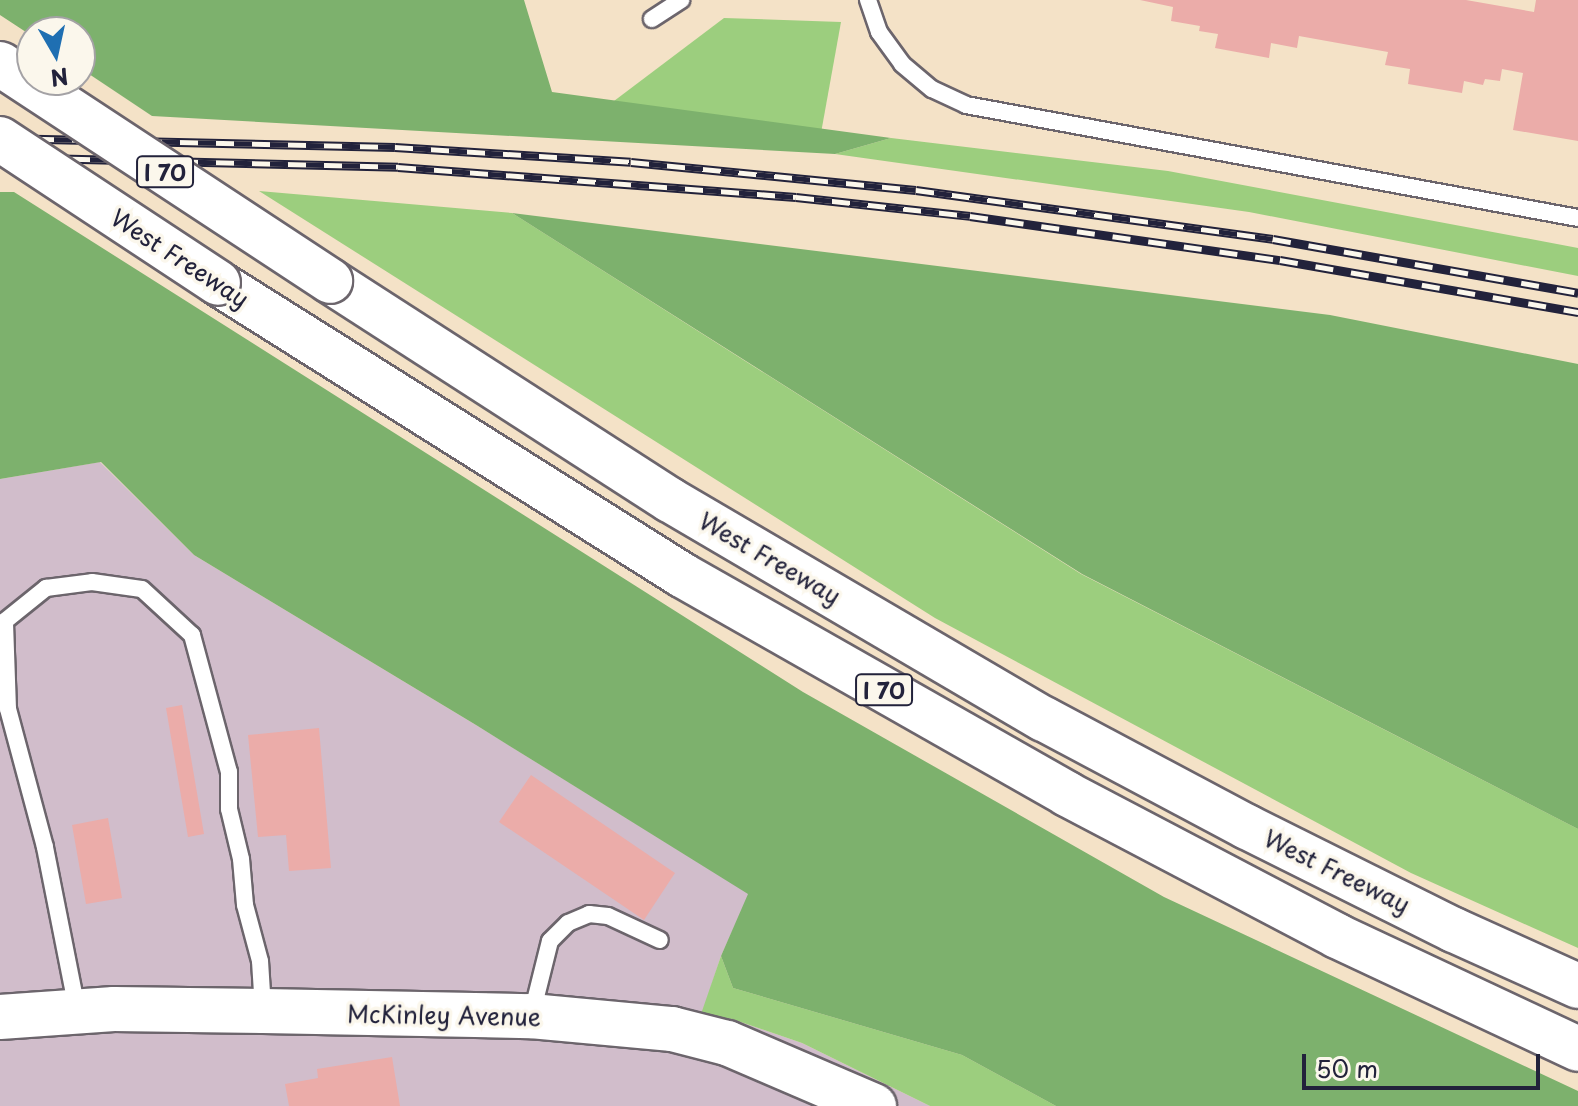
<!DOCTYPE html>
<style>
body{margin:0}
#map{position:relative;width:1578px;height:1106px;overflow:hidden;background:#f4e2c7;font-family:"Playpen Sans",sans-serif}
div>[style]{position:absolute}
.industrial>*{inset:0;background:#d1bdcb}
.green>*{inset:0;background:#9cce7e}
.forest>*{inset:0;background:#7db16d}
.building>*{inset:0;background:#ebaca9}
.roads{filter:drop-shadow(2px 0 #6c656c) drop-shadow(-2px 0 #6c656c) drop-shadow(0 2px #6c656c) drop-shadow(0 -2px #6c656c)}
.service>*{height:16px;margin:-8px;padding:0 8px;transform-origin:8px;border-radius:8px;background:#fff}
.primary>*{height:44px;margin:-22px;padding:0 22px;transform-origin:22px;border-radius:22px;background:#fff}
.motorway>*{height:44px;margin:-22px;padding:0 22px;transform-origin:22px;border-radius:22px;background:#fff}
.rail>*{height:9px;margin-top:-4.5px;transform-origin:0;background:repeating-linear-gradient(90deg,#fbf7ec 0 18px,#22223b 0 36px);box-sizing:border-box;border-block:2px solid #22223b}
.bridges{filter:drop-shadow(2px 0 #6c656c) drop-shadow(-2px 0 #6c656c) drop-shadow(0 2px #6c656c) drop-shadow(0 -2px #6c656c)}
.motorway-bridge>*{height:44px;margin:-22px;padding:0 22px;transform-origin:22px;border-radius:22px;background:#fff}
span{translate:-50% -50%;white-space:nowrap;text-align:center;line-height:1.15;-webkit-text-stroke:7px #fbf7ec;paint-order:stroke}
.shield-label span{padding:2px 6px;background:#fbf7ec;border:2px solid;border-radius:6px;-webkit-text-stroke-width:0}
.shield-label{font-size:22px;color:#22223b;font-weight:700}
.street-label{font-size:24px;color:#22223b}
.north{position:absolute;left:16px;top:16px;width:80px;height:80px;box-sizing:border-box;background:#fbf7ec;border:2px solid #a4a2a5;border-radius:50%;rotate:171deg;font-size:22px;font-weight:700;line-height:32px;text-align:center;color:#22223b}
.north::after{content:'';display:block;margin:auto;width:28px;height:36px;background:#1f6fb2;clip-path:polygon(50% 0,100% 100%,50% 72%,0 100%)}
.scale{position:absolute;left:1302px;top:1054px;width:238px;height:36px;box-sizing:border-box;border:4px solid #22223b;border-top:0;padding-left:10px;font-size:24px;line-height:28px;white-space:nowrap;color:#22223b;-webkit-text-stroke:6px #fbf7ec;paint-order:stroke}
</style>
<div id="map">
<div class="industrial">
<div style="clip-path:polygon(100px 462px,194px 555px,476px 725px,749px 894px,721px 956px,702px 1014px,732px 1019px,802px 1043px,930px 1106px,0 1106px,0 479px)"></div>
</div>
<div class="green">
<div style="clip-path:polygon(724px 18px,841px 22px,821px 133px,614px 101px)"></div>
<div style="clip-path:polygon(891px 138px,1168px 171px,1578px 248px,1578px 276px,1249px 212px,835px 154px)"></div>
<div style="clip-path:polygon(259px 191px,512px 213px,1081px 574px,1578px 829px,1578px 948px,1411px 873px,935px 618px)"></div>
<div style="clip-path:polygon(721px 956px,733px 988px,962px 1055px,1056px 1106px,930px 1106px,802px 1043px,732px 1019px,701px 1014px)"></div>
</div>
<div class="forest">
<div style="clip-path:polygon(0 0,524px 0,552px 92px,891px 138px,835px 154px,152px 116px,80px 68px,80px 32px,32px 32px,32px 36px,0 15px)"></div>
<div style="clip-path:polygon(0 192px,14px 192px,803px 692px,1164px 897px,1578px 1091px,1578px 1106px,1056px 1106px,962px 1055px,733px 988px,721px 956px,748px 894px,476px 725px,194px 555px,101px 462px,0 479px)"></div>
<div style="clip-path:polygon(512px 213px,1330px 315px,1578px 364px,1578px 829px,1082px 574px)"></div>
</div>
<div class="building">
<div style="clip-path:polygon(1140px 0,1466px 0,1534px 12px,1536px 0,1578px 0,1578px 141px,1513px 130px,1523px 73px,1502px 69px,1500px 81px,1485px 79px,1483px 85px,1464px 81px,1462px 93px,1408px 84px,1410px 69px,1385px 65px,1388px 52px,1299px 36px,1297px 48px,1271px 43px,1269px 58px,1215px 48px,1218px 34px,1199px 31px,1200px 26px,1171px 21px,1173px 7px)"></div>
<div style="clip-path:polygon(182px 705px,204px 834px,188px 837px,166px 708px)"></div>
<div style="clip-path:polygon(319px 728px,331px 868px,289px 871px,286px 835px,258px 837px,248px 735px)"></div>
<div style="clip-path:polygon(531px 775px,675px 873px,644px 920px,499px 822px)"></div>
<div style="clip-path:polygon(108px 818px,122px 898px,86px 904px,72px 825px)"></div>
<div style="clip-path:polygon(392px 1057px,400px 1106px,289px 1106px,285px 1084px,318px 1078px,317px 1069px)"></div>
</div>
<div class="roads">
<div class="service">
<div style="left:868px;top:0;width:34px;rotate:71deg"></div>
<div style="left:879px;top:32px;width:39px;rotate:54deg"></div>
<div style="left:902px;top:64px;width:39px;rotate:40deg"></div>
<div style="left:932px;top:89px;width:38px;rotate:25deg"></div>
<div style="left:966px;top:105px;width:622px;rotate:10.46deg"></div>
<div style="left:652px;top:19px;width:35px;rotate:-33deg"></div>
<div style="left:77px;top:1009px;width:165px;rotate:-101.2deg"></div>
<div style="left:45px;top:847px;width:143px;rotate:-105deg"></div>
<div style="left:8px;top:709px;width:88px;rotate:-92deg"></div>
<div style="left:5px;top:621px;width:53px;rotate:-38.8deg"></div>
<div style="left:46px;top:588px;width:46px;rotate:-7.4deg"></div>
<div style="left:92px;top:582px;width:50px;rotate:8deg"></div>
<div style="left:142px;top:589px;width:68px;rotate:42.6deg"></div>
<div style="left:192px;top:635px;width:142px;rotate:74.9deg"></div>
<div style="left:229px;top:772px;width:37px;rotate:90deg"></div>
<div style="left:229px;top:809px;width:51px;rotate:76.5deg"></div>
<div style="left:241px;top:859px;width:46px;rotate:85deg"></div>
<div style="left:245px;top:905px;width:58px;rotate:75deg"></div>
<div style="left:260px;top:961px;width:48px;rotate:86.4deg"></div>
<div style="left:532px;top:1013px;width:74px;rotate:-76deg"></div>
<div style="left:550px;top:941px;width:25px;rotate:-45deg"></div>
<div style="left:568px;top:923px;width:23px;rotate:-23deg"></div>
<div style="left:589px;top:914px;width:19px;rotate:6deg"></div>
<div style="left:608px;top:916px;width:57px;rotate:24.8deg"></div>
</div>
<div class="primary">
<div style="left:0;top:1017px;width:114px;rotate:-4deg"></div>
<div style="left:114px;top:1009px;width:149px;rotate:0.8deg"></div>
<div style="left:263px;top:1011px;width:268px;rotate:1.1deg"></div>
<div style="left:531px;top:1016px;width:142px;rotate:5.3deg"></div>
<div style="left:672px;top:1029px;width:57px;rotate:14.3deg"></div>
<div style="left:727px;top:1043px;width:160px;rotate:23.2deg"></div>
</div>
<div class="motorway">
<div style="left:330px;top:281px;width:404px;rotate:32.8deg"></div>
<div style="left:670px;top:500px;width:433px;rotate:30.4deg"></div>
<div style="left:1044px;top:719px;width:230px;rotate:28deg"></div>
<div style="left:1247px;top:827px;width:231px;rotate:26.5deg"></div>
<div style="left:1454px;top:930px;width:136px;rotate:24.3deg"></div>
<div style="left:218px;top:283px;width:548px;rotate:32.18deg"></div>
<div style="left:682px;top:575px;width:443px;rotate:29.6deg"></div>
<div style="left:1067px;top:794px;width:305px;rotate:27.7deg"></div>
<div style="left:1337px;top:936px;width:266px;rotate:25.1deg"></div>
</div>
</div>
<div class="rail">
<div style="left:0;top:138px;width:395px;rotate:1.3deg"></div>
<div style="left:395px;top:147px;width:236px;rotate:3.6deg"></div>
<div style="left:631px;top:162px;width:286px;rotate:5.6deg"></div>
<div style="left:916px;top:190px;width:360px;rotate:7.8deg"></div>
<div style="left:1273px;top:239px;width:310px;rotate:10deg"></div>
<div style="left:0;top:157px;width:398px;rotate:1.4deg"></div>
<div style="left:398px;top:167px;width:399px;rotate:4.3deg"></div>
<div style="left:796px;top:197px;width:175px;rotate:6.2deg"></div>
<div style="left:970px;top:216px;width:313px;rotate:8.1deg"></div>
<div style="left:1280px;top:260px;width:303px;rotate:9.9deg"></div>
</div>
<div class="bridges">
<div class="motorway-bridge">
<div style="left:0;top:64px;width:395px;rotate:33.3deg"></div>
<div style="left:0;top:139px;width:261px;rotate:33.4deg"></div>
</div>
</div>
<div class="shield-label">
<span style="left:165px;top:172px">I 70</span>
<span style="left:884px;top:690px">I 70</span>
</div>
<div class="street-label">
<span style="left:180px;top:258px;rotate:33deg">West Freeway</span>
<span style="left:770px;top:558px;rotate:30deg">West Freeway</span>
<span style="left:1337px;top:871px;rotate:26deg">West Freeway</span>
<span style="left:444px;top:1015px;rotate:1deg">McKinley Avenue</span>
</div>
<div class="north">N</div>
<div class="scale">50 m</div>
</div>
